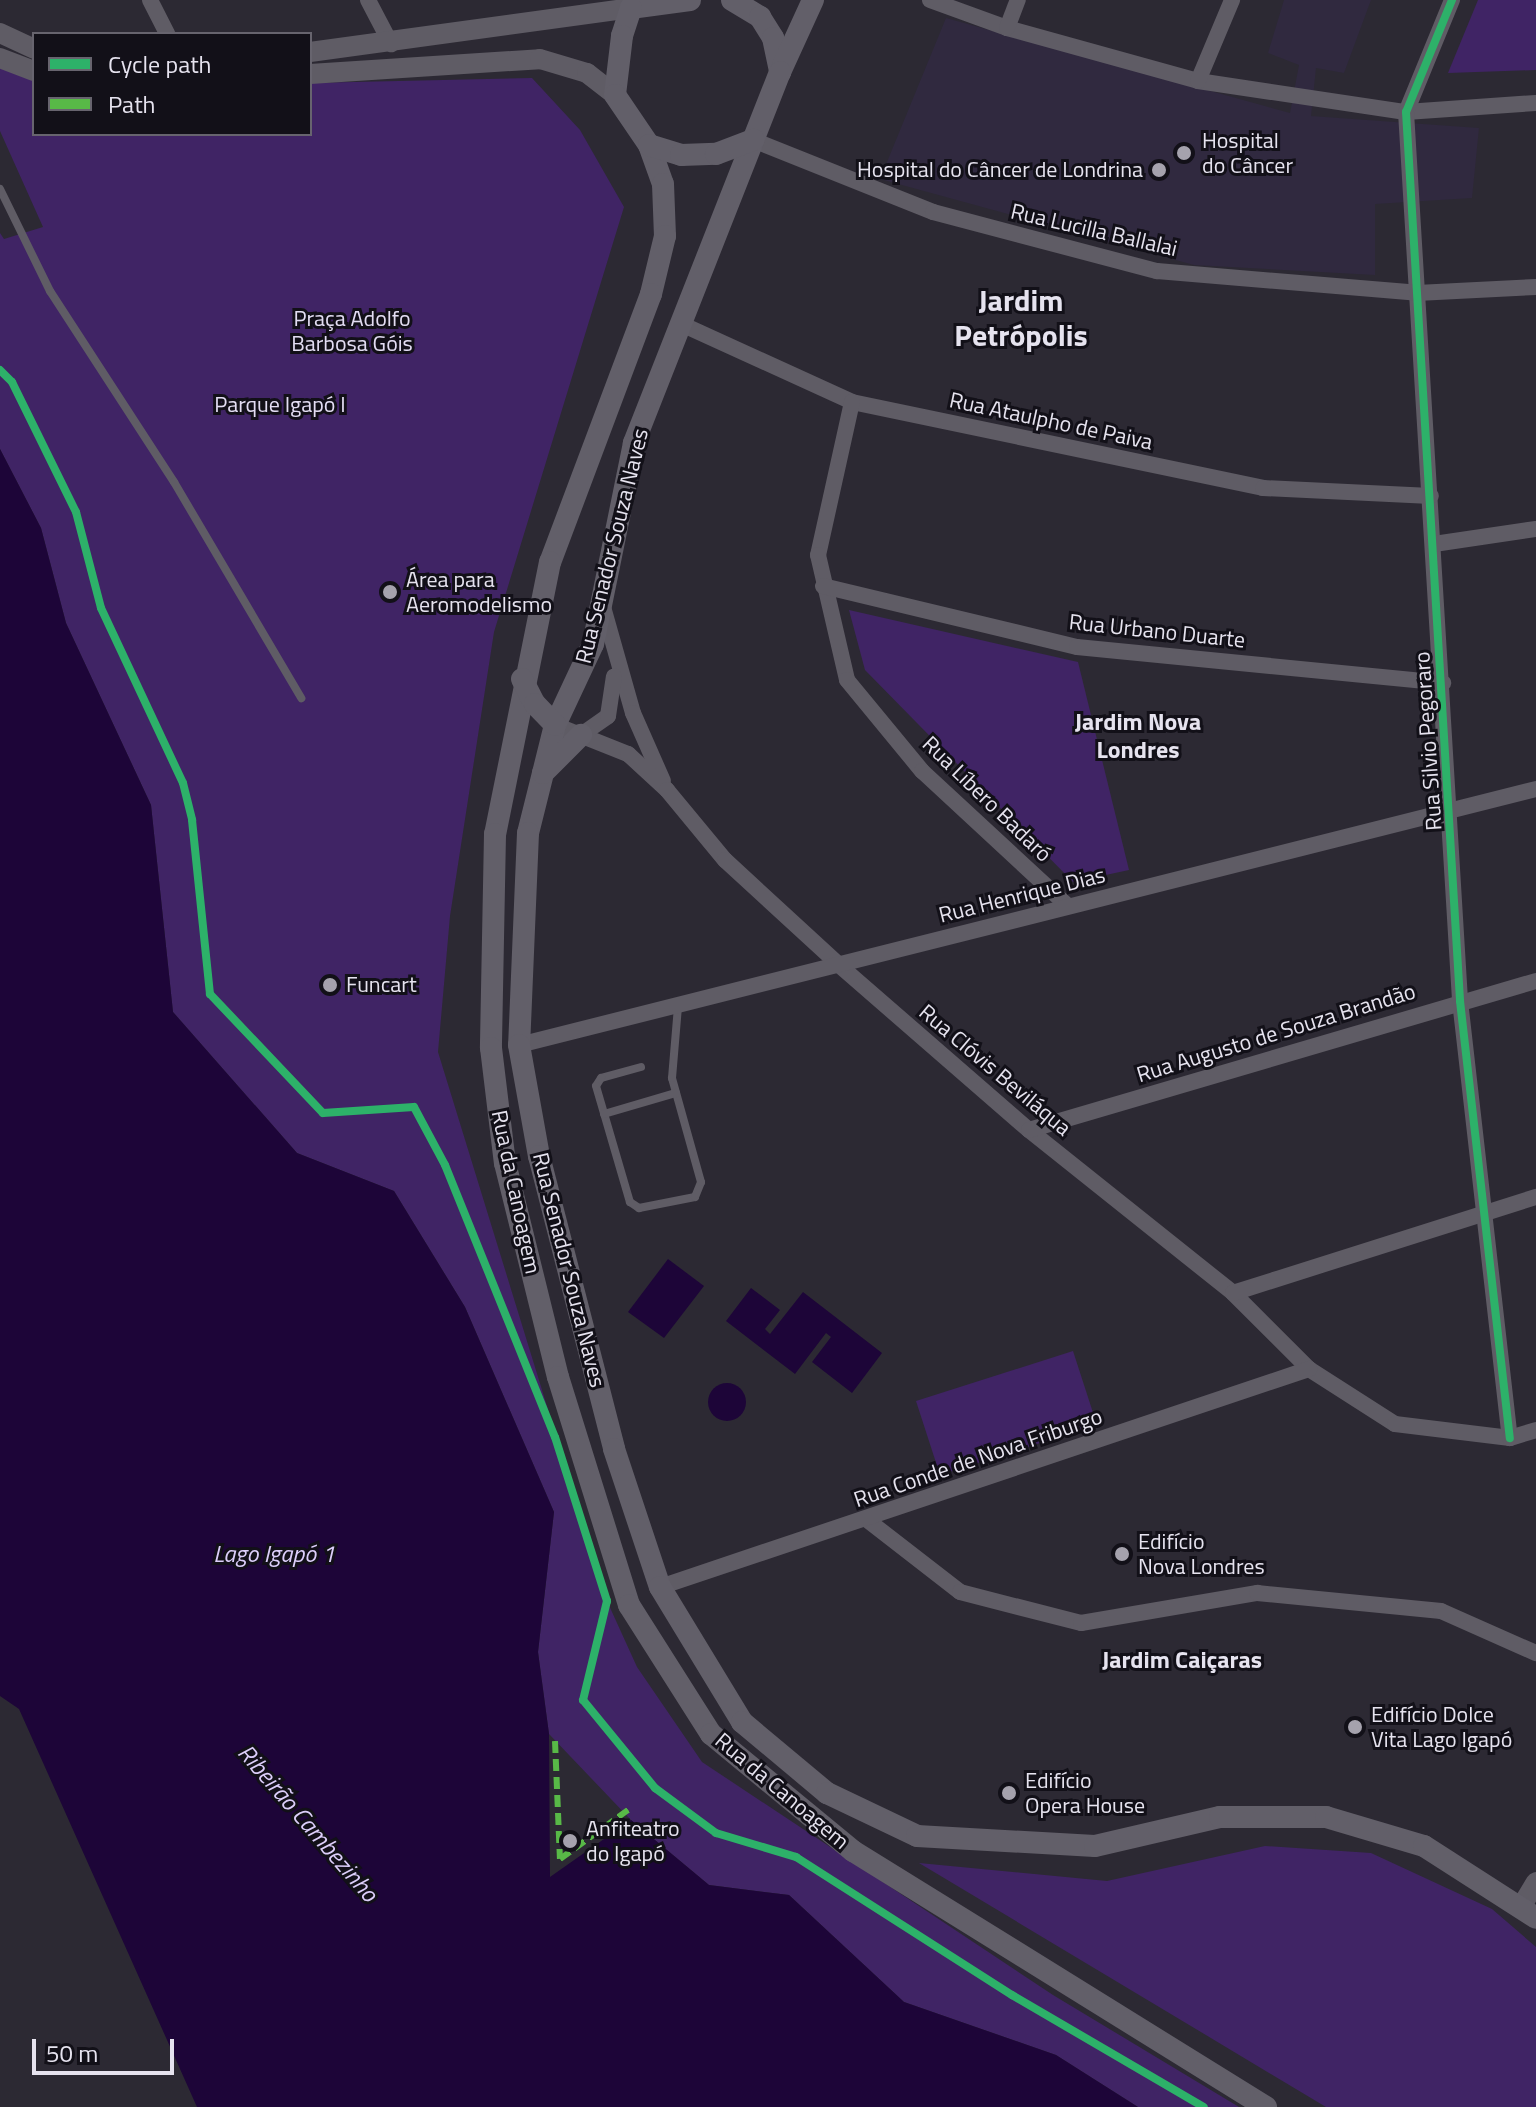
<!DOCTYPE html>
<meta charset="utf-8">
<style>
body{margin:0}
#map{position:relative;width:1536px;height:2107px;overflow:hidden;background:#2c2933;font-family:"Titillium Web",sans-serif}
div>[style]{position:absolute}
.built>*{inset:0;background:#30293f}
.green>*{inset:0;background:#402465}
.water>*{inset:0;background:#1d0538}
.round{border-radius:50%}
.service>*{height:8px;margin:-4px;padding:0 4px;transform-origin:4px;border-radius:4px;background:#5f5c65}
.minor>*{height:16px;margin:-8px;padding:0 8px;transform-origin:8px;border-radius:8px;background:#5f5c65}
.tertiary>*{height:20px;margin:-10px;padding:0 10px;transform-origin:10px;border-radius:10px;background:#5f5c65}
.secondary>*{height:22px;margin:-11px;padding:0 11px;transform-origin:11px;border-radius:11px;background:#625f69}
.quiet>*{height:6px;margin-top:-3px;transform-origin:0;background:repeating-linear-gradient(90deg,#58b947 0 12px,transparent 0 18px)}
.cycleway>*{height:8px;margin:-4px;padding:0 4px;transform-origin:4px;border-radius:4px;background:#2db169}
.dots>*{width:22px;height:22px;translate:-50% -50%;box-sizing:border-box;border:4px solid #121018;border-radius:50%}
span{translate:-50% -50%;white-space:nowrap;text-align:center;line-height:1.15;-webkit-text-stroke:6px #121018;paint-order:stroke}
.poi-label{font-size:22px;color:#e6e3ef}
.left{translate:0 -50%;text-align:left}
.right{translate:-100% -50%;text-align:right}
.street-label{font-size:22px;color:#e6e3ef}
.park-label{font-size:22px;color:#e3ddf3}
.neighbourhood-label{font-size:24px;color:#e6e3ef;font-weight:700}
.water-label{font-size:24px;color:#dccefa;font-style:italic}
.district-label{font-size:30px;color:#e6e3ef;font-weight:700}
.legend{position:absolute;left:32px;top:32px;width:280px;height:104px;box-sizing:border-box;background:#121018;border:2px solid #67646e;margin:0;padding:10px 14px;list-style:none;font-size:24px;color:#e6e3ef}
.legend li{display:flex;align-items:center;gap:16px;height:40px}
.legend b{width:40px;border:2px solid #67646e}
.scale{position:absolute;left:32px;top:2039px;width:142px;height:36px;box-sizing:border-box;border:4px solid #e6e3ef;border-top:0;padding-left:10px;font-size:24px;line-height:28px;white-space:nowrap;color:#e6e3ef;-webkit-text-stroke:6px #121018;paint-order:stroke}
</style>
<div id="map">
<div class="built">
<div style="clip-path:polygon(1284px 0,1371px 0,1344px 73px,1316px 68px,1311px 116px,1479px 128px,1472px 198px,1375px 204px,1375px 275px,1194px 265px,880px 179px,946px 18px,1290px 113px,1299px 65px,1268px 53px)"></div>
</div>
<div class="green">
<div style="clip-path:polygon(1478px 0,1536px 0,1536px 70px,1448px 73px)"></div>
<div style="clip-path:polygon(0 67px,34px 76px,34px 134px,310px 134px,310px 83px,532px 78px,580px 130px,624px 207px,494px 632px,450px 916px,438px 1052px,607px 1601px,637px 1667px,702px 1762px,1053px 1995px,1239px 2107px,1138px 2107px,1056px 2055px,904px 2002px,789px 1895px,709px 1885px,631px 1820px,549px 1734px,538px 1652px,554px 1512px,465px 1307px,394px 1191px,297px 1153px,173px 1012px,151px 805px,66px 623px,41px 528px,0 449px,0 233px,4px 239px,43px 227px,0 131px)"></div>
<div style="clip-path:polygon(849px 610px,1078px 662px,1129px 870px,1073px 882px,865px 670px)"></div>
<div style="clip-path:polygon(1073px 1351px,1097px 1425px,940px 1475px,916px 1401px)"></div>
<div style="clip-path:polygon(1265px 1846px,1371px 1853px,1492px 1909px,1536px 1947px,1536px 2107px,1326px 2107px,919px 1863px,1107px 1881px)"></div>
</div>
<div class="water">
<div style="clip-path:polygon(0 449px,41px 528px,66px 623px,151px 805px,173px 1012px,297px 1153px,394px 1191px,465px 1307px,554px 1512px,538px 1652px,549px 1734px,550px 1877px,631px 1820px,709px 1885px,789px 1895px,904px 2002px,1056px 2055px,1138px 2107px,197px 2107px,19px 1709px,0 1696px)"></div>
<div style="clip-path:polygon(668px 1259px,704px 1286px,664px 1338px,628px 1312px)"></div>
<div style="clip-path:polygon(751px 1288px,780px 1310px,765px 1329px,770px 1334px,803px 1292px,882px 1353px,852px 1393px,812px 1362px,831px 1337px,826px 1333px,795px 1374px,726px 1321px)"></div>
<div class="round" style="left:708px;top:1383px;width:38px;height:38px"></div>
</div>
<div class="service">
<div style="left:0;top:189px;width:114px;rotate:63.9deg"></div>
<div style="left:50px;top:291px;width:228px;rotate:57deg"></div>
<div style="left:174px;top:482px;width:251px;rotate:59.5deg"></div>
<div style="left:641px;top:1067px;width:41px;rotate:164.6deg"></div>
<div style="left:601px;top:1078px;width:9px;rotate:122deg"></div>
<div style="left:596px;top:1086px;width:121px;rotate:73.7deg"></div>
<div style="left:630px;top:1202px;width:11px;rotate:34deg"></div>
<div style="left:639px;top:1208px;width:57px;rotate:-11.1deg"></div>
<div style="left:695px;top:1197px;width:16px;rotate:-68deg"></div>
<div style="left:701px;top:1182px;width:108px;rotate:-105.6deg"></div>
<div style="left:672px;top:1078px;width:72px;rotate:-85.2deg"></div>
<div style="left:604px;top:1114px;width:75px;rotate:-16.3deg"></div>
</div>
<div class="minor">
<div style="left:150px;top:0;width:38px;rotate:63deg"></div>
<div style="left:368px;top:0;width:50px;rotate:62.4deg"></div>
<div style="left:930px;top:0;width:82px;rotate:20deg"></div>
<div style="left:1007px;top:28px;width:198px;rotate:15.5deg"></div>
<div style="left:1198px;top:81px;width:210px;rotate:8.5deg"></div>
<div style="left:1406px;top:112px;width:130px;rotate:-4deg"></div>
<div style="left:1452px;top:0;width:121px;rotate:112.3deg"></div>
<div style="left:1406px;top:112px;width:891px;rotate:86.52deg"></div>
<div style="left:1460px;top:1001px;width:440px;rotate:83.5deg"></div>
<div style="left:1007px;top:28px;width:30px;rotate:-69deg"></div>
<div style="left:1198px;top:81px;width:88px;rotate:-67.2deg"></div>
<div style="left:753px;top:140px;width:194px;rotate:21.8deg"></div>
<div style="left:933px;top:212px;width:232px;rotate:14.8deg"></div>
<div style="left:1157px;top:271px;width:261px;rotate:4.8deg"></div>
<div style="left:1417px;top:293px;width:119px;rotate:-2.9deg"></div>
<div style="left:679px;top:323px;width:190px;rotate:24.5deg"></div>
<div style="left:852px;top:402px;width:420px;rotate:11.8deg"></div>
<div style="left:1263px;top:488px;width:168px;rotate:2.7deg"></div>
<div style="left:852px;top:402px;width:157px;rotate:102.5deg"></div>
<div style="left:818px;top:555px;width:128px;rotate:76.9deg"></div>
<div style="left:847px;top:680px;width:118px;rotate:50.5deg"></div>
<div style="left:922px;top:771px;width:199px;rotate:42.8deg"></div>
<div style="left:1434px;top:544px;width:103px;rotate:-8.4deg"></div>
<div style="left:823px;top:586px;width:261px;rotate:13.5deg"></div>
<div style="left:1077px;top:647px;width:368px;rotate:5.6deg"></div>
<div style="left:603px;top:607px;width:110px;rotate:74.2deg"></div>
<div style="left:633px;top:713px;width:74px;rotate:66.2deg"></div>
<div style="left:555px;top:725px;width:79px;rotate:21.7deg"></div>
<div style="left:628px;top:754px;width:53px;rotate:42.7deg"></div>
<div style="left:667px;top:790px;width:91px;rotate:50.4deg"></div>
<div style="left:725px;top:860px;width:155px;rotate:42.6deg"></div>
<div style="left:839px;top:965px;width:252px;rotate:41deg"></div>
<div style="left:1029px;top:1130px;width:261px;rotate:38.6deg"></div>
<div style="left:1233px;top:1293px;width:107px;rotate:45deg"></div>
<div style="left:1309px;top:1369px;width:102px;rotate:32.6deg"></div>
<div style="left:1395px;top:1424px;width:116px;rotate:6.9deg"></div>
<div style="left:1510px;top:1438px;width:27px;rotate:-17deg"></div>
<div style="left:581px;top:735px;width:33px;rotate:-35deg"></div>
<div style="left:608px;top:716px;width:40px;rotate:-81.5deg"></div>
<div style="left:519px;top:1045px;width:1049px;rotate:-14.13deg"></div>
<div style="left:1029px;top:1130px;width:528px;rotate:-16.38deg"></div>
<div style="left:1233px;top:1293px;width:318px;rotate:-17.6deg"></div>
<div style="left:866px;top:1519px;width:119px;rotate:37.8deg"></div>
<div style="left:960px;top:1592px;width:125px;rotate:14.4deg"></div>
<div style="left:1081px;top:1623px;width:179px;rotate:-9.7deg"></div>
<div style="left:1257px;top:1593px;width:185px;rotate:5.6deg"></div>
<div style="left:1441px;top:1611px;width:104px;rotate:23.9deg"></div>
<div style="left:660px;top:1587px;width:685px;rotate:-18.57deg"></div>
</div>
<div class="tertiary">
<div style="left:0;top:33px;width:38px;rotate:25deg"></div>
<div style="left:310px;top:52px;width:324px;rotate:-7.8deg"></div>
<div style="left:0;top:58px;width:36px;rotate:21deg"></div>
<div style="left:310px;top:74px;width:230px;rotate:-3.7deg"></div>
<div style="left:540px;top:59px;width:49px;rotate:16.6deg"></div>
<div style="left:587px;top:73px;width:36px;rotate:38deg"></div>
<div style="left:1521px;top:1907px;width:29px;rotate:-59deg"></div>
</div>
<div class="secondary">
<div style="left:690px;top:0;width:60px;rotate:172.3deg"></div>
<div style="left:631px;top:8px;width:29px;rotate:108deg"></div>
<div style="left:622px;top:36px;width:59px;rotate:96.8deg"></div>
<div style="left:615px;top:95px;width:60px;rotate:55.8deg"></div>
<div style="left:649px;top:145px;width:41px;rotate:70.3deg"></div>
<div style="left:663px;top:184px;width:52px;rotate:87.8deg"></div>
<div style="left:665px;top:236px;width:60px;rotate:103.6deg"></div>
<div style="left:651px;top:294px;width:286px;rotate:110.6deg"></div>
<div style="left:550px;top:562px;width:278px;rotate:101.4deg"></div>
<div style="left:495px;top:834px;width:214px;rotate:91.1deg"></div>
<div style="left:491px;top:1048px;width:116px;rotate:83.1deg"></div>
<div style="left:505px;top:1163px;width:220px;rotate:76.1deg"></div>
<div style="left:558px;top:1377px;width:239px;rotate:72.7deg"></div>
<div style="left:629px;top:1605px;width:153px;rotate:57.6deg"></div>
<div style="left:711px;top:1734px;width:184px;rotate:39.5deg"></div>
<div style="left:853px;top:1851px;width:486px;rotate:31.8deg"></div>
<div style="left:732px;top:0;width:33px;rotate:31deg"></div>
<div style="left:760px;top:17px;width:25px;rotate:58deg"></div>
<div style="left:773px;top:38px;width:35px;rotate:78deg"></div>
<div style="left:813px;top:0;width:79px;rotate:114.6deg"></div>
<div style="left:780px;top:72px;width:399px;rotate:111.5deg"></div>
<div style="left:634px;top:443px;width:205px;rotate:101.5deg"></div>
<div style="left:593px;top:644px;width:89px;rotate:115.1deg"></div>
<div style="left:555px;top:725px;width:111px;rotate:104deg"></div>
<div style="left:528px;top:833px;width:212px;rotate:92.4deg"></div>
<div style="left:519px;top:1045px;width:113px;rotate:79.8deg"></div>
<div style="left:539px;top:1156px;width:302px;rotate:75.6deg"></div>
<div style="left:614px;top:1449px;width:145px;rotate:71.6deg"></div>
<div style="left:660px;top:1587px;width:158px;rotate:58.7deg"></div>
<div style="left:742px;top:1722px;width:111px;rotate:39.9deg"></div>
<div style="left:827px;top:1793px;width:100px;rotate:25.5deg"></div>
<div style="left:917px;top:1836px;width:178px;rotate:3.2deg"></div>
<div style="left:1095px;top:1846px;width:128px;rotate:-13.1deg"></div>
<div style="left:1220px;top:1817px;width:106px"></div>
<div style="left:1326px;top:1817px;width:102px;rotate:16.5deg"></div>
<div style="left:1424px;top:1846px;width:133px;rotate:32.7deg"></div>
<div style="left:649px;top:145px;width:34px;rotate:17deg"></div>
<div style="left:681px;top:155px;width:35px;rotate:-2deg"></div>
<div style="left:716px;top:154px;width:40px;rotate:-21deg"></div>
<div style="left:522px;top:679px;width:28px;rotate:63deg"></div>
<div style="left:535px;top:704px;width:29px;rotate:46deg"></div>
<div style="left:543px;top:773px;width:54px;rotate:-45deg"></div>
</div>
<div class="quiet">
<div style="left:555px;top:1741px;width:118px;rotate:87.6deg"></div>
<div style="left:560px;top:1859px;width:84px;rotate:-35.8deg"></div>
</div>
<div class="cycleway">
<div style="left:1452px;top:0;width:121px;rotate:112.3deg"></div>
<div style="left:1406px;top:112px;width:891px;rotate:86.52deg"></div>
<div style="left:1460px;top:1001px;width:440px;rotate:83.5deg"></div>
<div style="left:0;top:370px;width:17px;rotate:45deg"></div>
<div style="left:12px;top:382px;width:145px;rotate:63.8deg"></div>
<div style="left:76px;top:512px;width:99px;rotate:75.4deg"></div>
<div style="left:101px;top:608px;width:193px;rotate:64.9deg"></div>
<div style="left:183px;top:783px;width:38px;rotate:76deg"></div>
<div style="left:192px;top:820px;width:175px;rotate:84.1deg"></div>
<div style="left:210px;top:994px;width:164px;rotate:46.5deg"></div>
<div style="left:323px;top:1113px;width:91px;rotate:-3.8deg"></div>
<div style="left:414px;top:1107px;width:66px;rotate:61.9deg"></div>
<div style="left:445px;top:1165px;width:293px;rotate:68deg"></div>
<div style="left:555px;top:1437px;width:172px;rotate:72.4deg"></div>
<div style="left:607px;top:1601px;width:102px;rotate:103.6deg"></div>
<div style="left:583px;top:1700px;width:114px;rotate:50.7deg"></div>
<div style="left:655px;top:1788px;width:76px;rotate:36.4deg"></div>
<div style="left:716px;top:1833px;width:84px;rotate:16.7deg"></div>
<div style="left:796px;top:1857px;width:256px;rotate:32.6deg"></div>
<div style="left:1012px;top:1995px;width:222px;rotate:30.3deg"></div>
</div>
<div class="dots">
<div style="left:1184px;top:153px;background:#a5a2ad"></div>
<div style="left:1159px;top:170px;background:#a5a2ad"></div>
<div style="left:390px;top:592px;background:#a5a2ad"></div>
<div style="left:330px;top:985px;background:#a5a2ad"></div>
<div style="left:1122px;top:1554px;background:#a5a2ad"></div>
<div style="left:1355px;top:1727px;background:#a5a2ad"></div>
<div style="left:1009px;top:1793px;background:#a5a2ad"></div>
<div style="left:570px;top:1841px;background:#a5a2ad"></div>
</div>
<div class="poi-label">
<span class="left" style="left:1202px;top:153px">Hospital<br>do Câncer</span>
<span class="right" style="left:1143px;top:170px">Hospital do Câncer de Londrina</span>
<span class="left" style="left:406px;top:592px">Área para<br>Aeromodelismo</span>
<span class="left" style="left:346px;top:985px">Funcart</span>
<span class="left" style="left:1138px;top:1554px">Edifício<br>Nova Londres</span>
<span class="left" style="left:1371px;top:1727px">Edifício Dolce<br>Vita Lago Igapó</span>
<span class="left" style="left:1025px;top:1793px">Edifício<br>Opera House</span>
<span class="left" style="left:586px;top:1841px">Anfiteatro<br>do Igapó</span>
</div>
<div class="street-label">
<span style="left:1094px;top:230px;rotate:13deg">Rua Lucilla Ballalai</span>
<span style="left:1051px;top:421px;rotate:12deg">Rua Ataulpho de Paiva</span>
<span style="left:612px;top:546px;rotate:-76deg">Rua Senador Souza Naves</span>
<span style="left:1157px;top:631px;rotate:6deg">Rua Urbano Duarte</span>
<span style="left:1428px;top:741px;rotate:-94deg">Rua Silvio Pegoraro</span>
<span style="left:987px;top:799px;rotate:44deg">Rua Líbero Badaró</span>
<span style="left:1022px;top:895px;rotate:-14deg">Rua Henrique Dias</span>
<span style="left:1276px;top:1033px;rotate:-17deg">Rua Augusto de Souza Brandão</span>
<span style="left:995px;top:1070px;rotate:40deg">Rua Clóvis Beviláqua</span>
<span style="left:516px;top:1192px;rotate:78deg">Rua da Canoagem</span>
<span style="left:569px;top:1270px;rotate:76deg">Rua Senador Souza Naves</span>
<span style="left:978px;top:1458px;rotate:-19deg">Rua Conde de Nova Friburgo</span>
<span style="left:782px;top:1791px;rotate:40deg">Rua da Canoagem</span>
</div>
<div class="park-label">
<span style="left:352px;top:331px">Praça Adolfo<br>Barbosa Góis</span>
<span style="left:280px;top:405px">Parque Igapó I</span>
</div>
<div class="neighbourhood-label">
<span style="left:1138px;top:736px">Jardim Nova<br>Londres</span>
<span style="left:1182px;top:1660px">Jardim Caiçaras</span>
</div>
<div class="water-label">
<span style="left:274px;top:1554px">Lago Igapó 1</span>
<span style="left:308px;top:1823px;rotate:49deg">Ribeirão Cambezinho</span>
</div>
<div class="district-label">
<span style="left:1021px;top:317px">Jardim<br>Petrópolis</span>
</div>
<ul class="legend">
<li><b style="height:10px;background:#2db169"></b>Cycle path</li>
<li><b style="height:10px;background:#58b947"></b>Path</li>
</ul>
<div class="scale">50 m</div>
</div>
